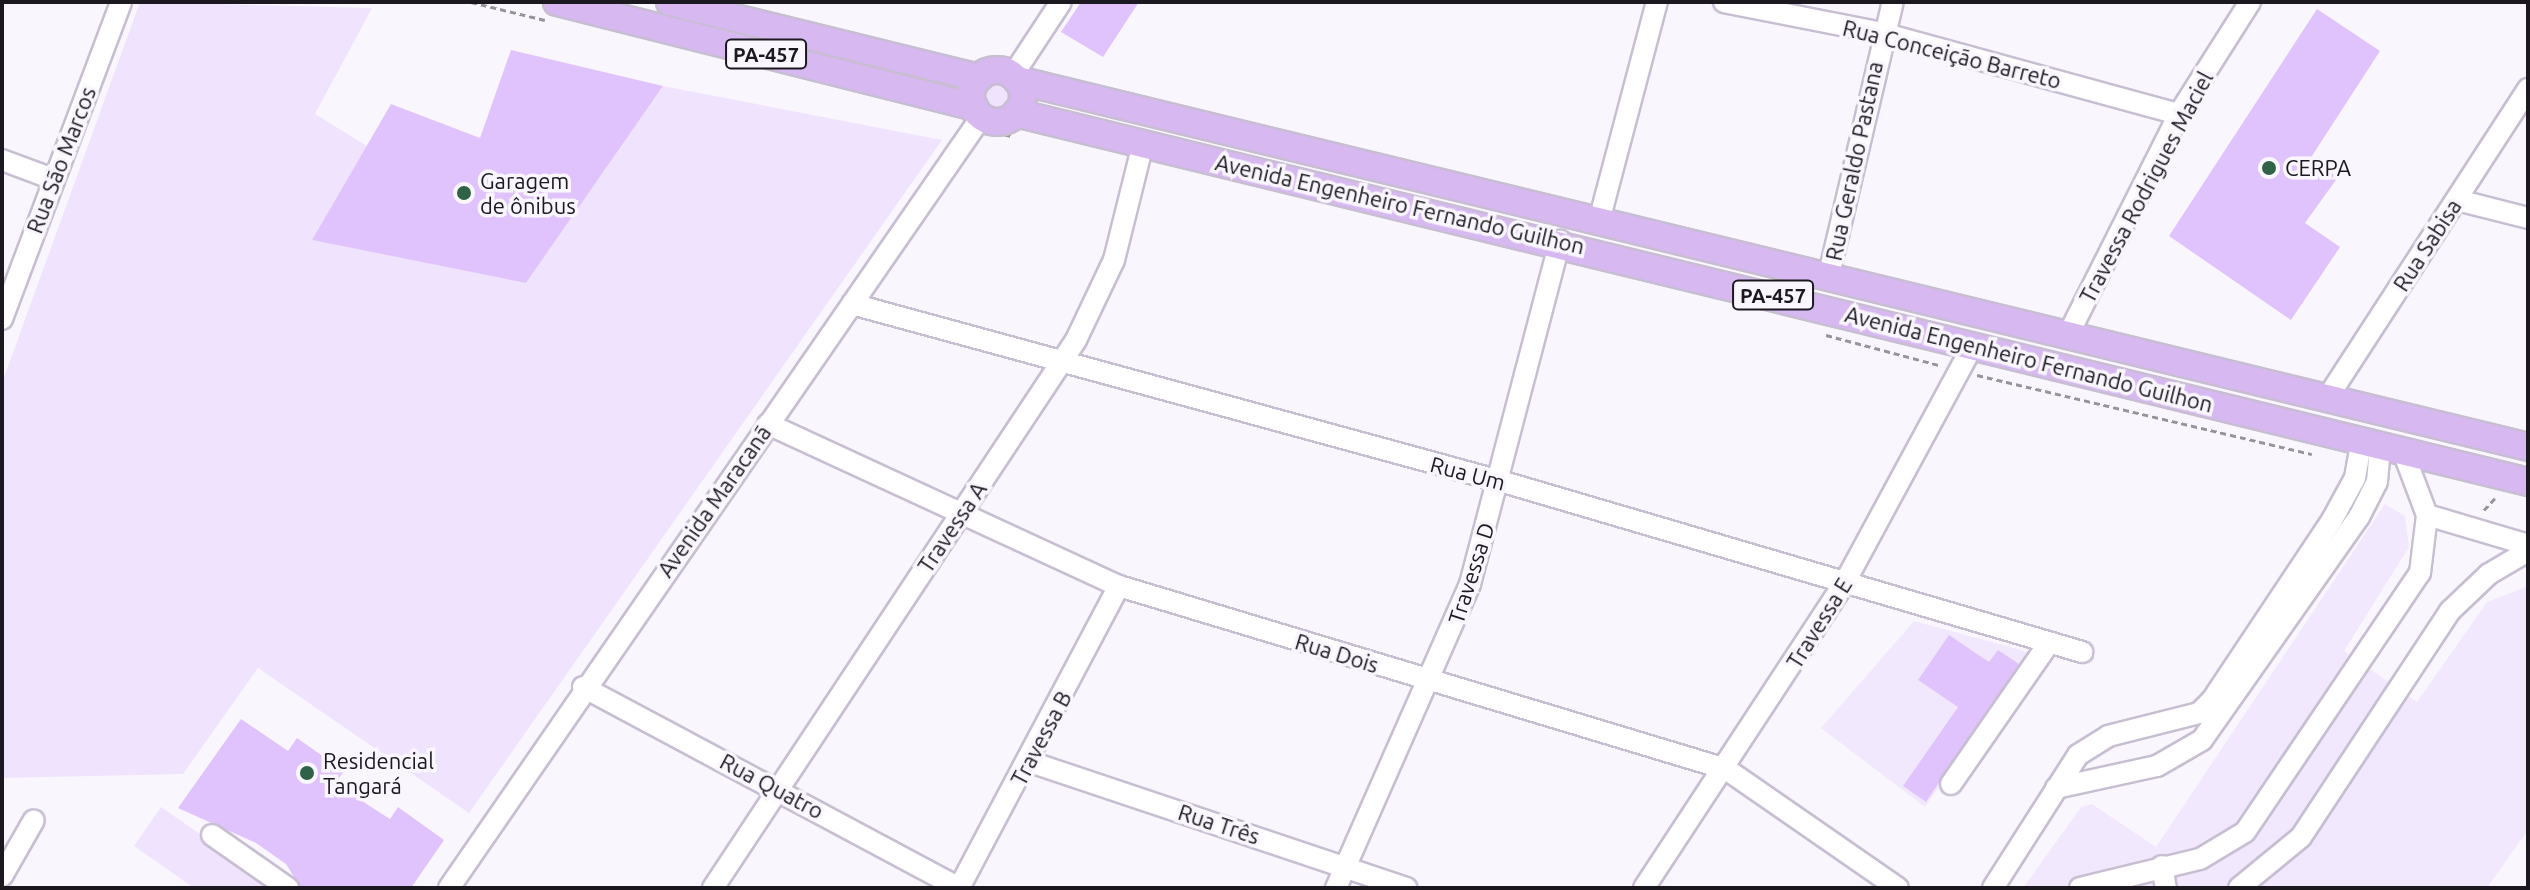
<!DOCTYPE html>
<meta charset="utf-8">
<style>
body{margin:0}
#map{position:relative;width:2530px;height:890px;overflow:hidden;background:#faf6fe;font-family:Ubuntu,sans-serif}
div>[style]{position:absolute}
.built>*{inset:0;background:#f2e8fe}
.green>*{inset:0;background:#f0e3fd}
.round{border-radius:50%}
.building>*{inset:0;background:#e0c3fc}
.path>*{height:3px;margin-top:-1.5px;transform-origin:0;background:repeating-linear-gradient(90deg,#97939b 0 6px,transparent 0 10px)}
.roads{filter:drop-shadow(2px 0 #c8bed2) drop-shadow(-2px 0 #c8bed2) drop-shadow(0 2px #c8bed2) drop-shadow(0 -2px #c8bed2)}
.minor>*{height:20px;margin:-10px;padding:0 10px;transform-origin:10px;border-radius:10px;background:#fff}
.major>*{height:26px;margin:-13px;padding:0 13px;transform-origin:13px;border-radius:13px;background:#d7b8f1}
.major>.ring{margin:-13px;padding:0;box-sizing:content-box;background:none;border:26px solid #d7b8f1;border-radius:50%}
.dots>*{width:22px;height:22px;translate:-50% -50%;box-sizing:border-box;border:4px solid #faf6fe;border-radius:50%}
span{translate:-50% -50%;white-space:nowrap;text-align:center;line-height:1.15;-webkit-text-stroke:7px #faf6fe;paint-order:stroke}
.shield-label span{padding:2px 6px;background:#faf6fe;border:2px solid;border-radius:6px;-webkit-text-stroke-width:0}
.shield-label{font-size:20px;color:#1c181f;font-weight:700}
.street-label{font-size:22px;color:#1c181f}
.poi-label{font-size:22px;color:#1c181f}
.left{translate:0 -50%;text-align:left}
.frame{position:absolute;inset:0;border:4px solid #1c181f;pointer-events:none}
</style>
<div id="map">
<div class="built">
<div style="clip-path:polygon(2385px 504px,2405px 516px,2409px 547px,2344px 651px,2417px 702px,2487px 602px,2528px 586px,2528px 830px,2487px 888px,2023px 888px,2081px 807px,2092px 804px,2156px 847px)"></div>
<div style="clip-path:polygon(1914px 621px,2032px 653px,1925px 807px,1821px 728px)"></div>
</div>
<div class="green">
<div style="clip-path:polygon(140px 2px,372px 8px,315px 114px,367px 146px,312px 240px,526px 283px,663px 86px,942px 140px,469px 813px,258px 668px,183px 774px,2px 778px,2px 383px)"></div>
<div class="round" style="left:977px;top:79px;width:34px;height:34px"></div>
<div style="clip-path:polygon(161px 807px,278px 888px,194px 888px,134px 846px)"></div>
</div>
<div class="building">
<div style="clip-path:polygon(1081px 2px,1139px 2px,1103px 57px,1061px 32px)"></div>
<div style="clip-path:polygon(2317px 9px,2380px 51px,2310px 159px,2338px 177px,2305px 223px,2340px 247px,2291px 320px,2169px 236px)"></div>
<div style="clip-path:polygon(511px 50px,663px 86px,526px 283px,312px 240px,391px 104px,480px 138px)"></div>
<div style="clip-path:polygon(1949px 635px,1989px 662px,1998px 650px,2019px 664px,1926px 802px,1903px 786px,1958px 707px,1918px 680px)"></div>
<div style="clip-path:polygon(241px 719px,288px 751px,297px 738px,344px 771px,336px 782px,368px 805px,390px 819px,398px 807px,444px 840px,411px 888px,301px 888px,286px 864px,256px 843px,178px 808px)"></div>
</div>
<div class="path">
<div style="left:471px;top:2px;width:76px;rotate:13.7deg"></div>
<div style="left:995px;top:132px;width:16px;rotate:14deg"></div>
<div style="left:1826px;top:335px;width:117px;rotate:14.9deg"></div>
<div style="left:1977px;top:375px;width:344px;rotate:13.3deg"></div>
<div style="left:2484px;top:510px;width:16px;rotate:-47deg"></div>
</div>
<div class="roads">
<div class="minor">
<div style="left:1724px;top:2px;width:161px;rotate:11.1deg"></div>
<div style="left:1882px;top:33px;width:308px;rotate:15.3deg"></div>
<div style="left:1013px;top:75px;width:87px;rotate:-56.7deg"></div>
<div style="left:2px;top:160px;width:54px;rotate:20.4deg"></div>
<div style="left:2457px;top:200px;width:73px;rotate:14.2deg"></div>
<div style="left:1599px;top:221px;width:227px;rotate:-75.2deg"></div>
<div style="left:1829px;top:274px;width:279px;rotate:-76.8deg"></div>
<div style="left:852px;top:304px;width:672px;rotate:15.28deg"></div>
<div style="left:1500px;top:481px;width:607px;rotate:16.37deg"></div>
<div style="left:2px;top:319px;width:339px;rotate:-69.4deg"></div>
<div style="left:2069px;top:333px;width:245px;rotate:-63.3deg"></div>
<div style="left:2179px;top:114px;width:133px;rotate:-57.6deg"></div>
<div style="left:2326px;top:400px;width:371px;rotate:-57deg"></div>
<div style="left:768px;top:424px;width:387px;rotate:24.8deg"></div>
<div style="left:1119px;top:586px;width:634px;rotate:16.78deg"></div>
<div style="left:1726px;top:769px;width:209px;rotate:34.7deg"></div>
<div style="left:2427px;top:515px;width:105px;rotate:16.5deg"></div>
<div style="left:583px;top:687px;width:426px;rotate:28.1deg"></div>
<div style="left:1030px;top:762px;width:397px;rotate:18.5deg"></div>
<div style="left:1951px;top:784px;width:172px;rotate:-55.2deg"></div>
<div style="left:2056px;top:788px;width:103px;rotate:-12.3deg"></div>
<div style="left:2157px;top:766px;width:52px;rotate:-30deg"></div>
<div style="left:2202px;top:740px;width:273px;rotate:-54.9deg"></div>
<div style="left:2359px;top:517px;width:39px;rotate:-63deg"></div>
<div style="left:2377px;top:482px;width:34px;rotate:-85deg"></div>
<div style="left:212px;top:835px;width:93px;rotate:34.9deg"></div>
<div style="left:2162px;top:866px;width:22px;rotate:80deg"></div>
<div style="left:2px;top:876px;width:64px;rotate:-60.3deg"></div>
<div style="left:449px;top:888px;width:938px;rotate:-55.38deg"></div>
<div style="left:713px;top:888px;width:657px;rotate:-56.48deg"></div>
<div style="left:1076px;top:340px;width:89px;rotate:-64.6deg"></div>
<div style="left:1114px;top:260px;width:120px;rotate:-76deg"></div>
<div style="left:959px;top:888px;width:342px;rotate:-62.1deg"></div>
<div style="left:1336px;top:888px;width:332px;rotate:-66.2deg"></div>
<div style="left:1470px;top:584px;width:355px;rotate:-75.3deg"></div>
<div style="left:1644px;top:888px;width:366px;rotate:-56.7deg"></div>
<div style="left:1845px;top:582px;width:269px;rotate:-61.6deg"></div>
<div style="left:1993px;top:888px;width:158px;rotate:-57.4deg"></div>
<div style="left:2078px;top:755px;width:36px;rotate:-32deg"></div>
<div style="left:2108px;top:736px;width:94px;rotate:-14.2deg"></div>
<div style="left:2199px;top:713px;width:18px;rotate:-45deg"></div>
<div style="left:2212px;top:700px;width:216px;rotate:-56.3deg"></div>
<div style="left:2332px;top:520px;width:48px;rotate:-61.3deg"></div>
<div style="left:2355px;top:478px;width:36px;rotate:-80deg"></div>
<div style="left:2080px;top:888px;width:123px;rotate:-13.6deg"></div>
<div style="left:2200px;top:859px;width:52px;rotate:-31deg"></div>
<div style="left:2245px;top:832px;width:313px;rotate:-56deg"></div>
<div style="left:2420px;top:573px;width:58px;rotate:-83.1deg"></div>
<div style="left:2427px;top:515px;width:65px;rotate:-110.7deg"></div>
<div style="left:2239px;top:888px;width:80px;rotate:-39.4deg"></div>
<div style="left:2301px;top:837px;width:271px;rotate:-56.6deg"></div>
<div style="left:2450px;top:611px;width:54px;rotate:-43.5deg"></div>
<div style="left:2489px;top:574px;width:45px;rotate:-30.5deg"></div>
</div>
<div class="major">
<div style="left:557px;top:2px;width:430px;rotate:14.1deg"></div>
<div style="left:670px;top:2px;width:318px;rotate:13.8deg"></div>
<div class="ring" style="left:971px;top:70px;width:26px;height:26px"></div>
<div style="left:1017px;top:80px;width:1555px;rotate:13.65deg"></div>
<div style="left:1016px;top:113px;width:1556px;rotate:13.71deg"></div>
</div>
</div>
<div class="dots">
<div style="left:2269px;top:168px;background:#2f6246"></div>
<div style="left:464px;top:193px;background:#2f6246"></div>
<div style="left:307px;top:773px;background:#2f6246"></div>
</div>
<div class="shield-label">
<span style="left:766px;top:54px">PA-457</span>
<span style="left:1773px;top:295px">PA-457</span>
</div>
<div class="street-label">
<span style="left:1952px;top:54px;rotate:14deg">Rua Conceição Barreto</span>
<span style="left:61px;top:160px;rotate:-69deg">Rua São Marcos</span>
<span style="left:1854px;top:161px;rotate:-78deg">Rua Geraldo Pastana</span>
<span style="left:2146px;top:187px;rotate:-62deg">Travessa Rodrigues Maciel</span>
<span style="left:1400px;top:204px;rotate:13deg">Avenida Engenheiro Fernando Guilhon</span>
<span style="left:2427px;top:245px;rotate:-57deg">Rua Sabisa</span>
<span style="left:2029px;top:359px;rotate:14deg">Avenida Engenheiro Fernando Guilhon</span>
<span style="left:1468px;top:473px;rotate:15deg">Rua Um</span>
<span style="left:714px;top:501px;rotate:-55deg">Avenida Maracanã</span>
<span style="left:952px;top:527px;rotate:-56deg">Travessa A</span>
<span style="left:1471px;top:573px;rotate:-72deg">Travessa D</span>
<span style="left:1819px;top:623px;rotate:-58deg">Travessa E</span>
<span style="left:1337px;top:653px;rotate:17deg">Rua Dois</span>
<span style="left:1041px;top:738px;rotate:-62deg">Travessa B</span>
<span style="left:772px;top:786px;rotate:28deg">Rua Quatro</span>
<span style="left:1219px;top:824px;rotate:18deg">Rua Três</span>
</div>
<div class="poi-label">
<span class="left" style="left:2285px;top:168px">CERPA</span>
<span class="left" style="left:480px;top:193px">Garagem<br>de ônibus</span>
<span class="left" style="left:323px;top:773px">Residencial<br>Tangará</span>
</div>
<div class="frame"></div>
</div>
